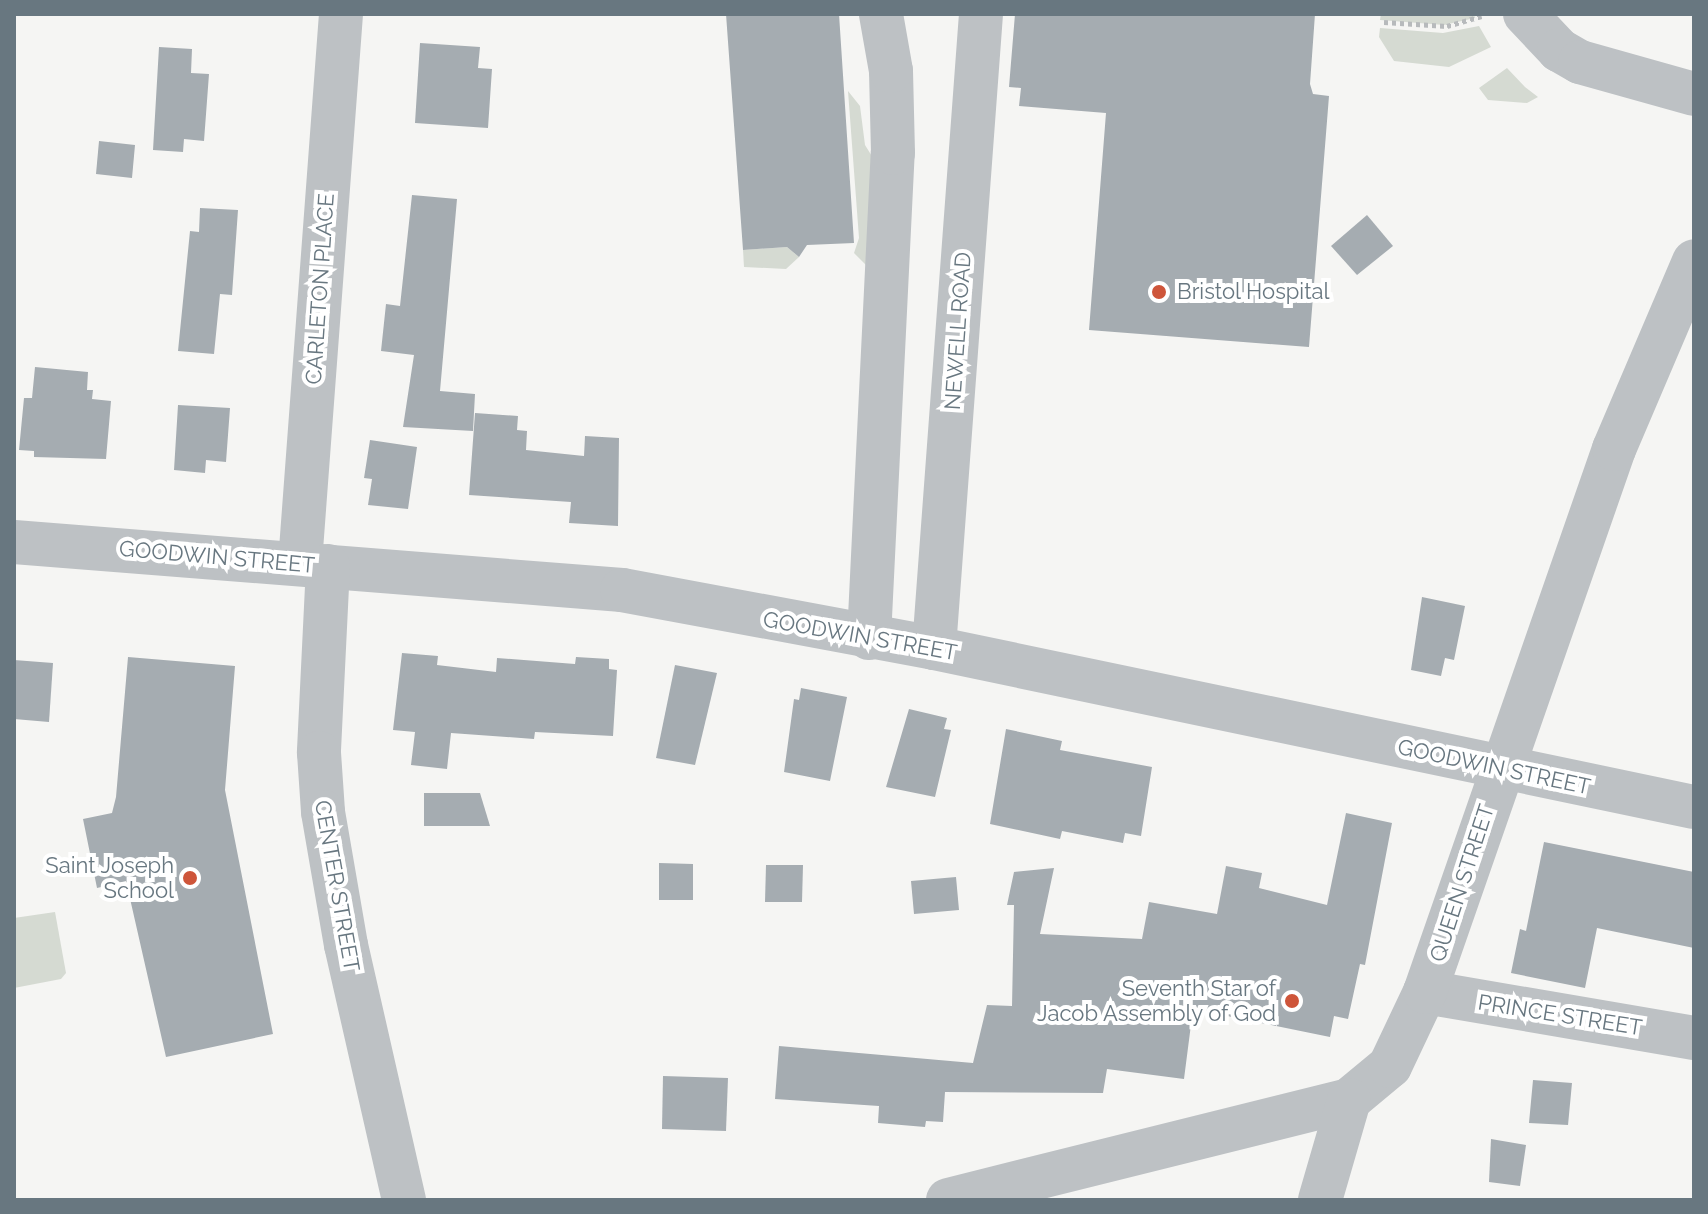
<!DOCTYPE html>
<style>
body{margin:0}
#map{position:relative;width:1708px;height:1214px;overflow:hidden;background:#f5f5f3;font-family:Raleway,sans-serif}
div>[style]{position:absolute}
.green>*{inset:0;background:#d5dad2}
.building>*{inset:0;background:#a5acb1}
.path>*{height:5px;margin-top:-2.5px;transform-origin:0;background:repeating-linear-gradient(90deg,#b7babc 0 4px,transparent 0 8px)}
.minor>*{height:44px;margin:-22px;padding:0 22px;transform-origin:22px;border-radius:22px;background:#bdc1c4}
.dots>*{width:22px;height:22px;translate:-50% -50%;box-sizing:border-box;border:4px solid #fff;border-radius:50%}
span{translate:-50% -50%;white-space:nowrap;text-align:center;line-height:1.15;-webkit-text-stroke:8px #fff;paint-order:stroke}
.street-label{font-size:22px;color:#687780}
.poi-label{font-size:22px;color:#687780}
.left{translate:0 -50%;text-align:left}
.right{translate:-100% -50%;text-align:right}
.frame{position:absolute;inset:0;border:16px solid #687780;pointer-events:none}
</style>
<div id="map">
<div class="green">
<div style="clip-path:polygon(1381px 14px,1474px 14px,1475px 18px,1444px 25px,1380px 20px)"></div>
<div style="clip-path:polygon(1479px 26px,1491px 47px,1449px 67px,1394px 61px,1379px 37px,1380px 28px,1443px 33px)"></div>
<div style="clip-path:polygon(1507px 68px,1525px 87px,1538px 97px,1527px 103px,1488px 100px,1479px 88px)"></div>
<div style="clip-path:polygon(848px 91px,860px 106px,865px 145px,903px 206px,867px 266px,854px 253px,859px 238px)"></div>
<div style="clip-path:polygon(787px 247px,799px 257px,786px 269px,744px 267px,743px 250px)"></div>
<div style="clip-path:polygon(55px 912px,66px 973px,61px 979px,14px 988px,14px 918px)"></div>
</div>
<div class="building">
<div style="clip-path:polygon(726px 14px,839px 14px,854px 243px,807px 245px,799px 257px,787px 247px,743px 250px)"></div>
<div style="clip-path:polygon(1015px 14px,1315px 14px,1310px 84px,1313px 94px,1329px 96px,1309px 347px,1089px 330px,1106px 113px,1019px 106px,1021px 88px,1009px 87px)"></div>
<div style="clip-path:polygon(420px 43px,480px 47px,478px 68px,492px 69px,488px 128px,415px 123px)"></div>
<div style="clip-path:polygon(159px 47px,192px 49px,191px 73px,209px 74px,204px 141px,184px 139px,183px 152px,153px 150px)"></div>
<div style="clip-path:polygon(99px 141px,135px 145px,132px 178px,96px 174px)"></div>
<div style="clip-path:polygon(412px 195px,457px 199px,440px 391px,475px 394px,473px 431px,403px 427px,414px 355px,381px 351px,386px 304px,400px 306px)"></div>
<div style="clip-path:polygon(200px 208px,238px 210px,232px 295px,220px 294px,214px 354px,178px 351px,190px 231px,199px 232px)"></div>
<div style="clip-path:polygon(1367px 215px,1393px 246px,1357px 275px,1331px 246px)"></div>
<div style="clip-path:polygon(35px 367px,88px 372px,87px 390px,93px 390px,92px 399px,111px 401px,106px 459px,34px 457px,34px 451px,19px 450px,24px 398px,32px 398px)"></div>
<div style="clip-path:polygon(178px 405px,230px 408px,226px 462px,206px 460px,205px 473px,174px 470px)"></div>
<div style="clip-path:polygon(475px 413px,518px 416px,517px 430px,527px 431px,526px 450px,584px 456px,585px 436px,619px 438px,618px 526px,569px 523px,571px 502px,469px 495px)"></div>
<div style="clip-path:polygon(370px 440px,417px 447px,408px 509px,368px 505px,372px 479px,364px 478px)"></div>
<div style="clip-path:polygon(1422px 597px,1465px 606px,1454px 660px,1445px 658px,1441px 676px,1411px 670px)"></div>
<div style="clip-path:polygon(402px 653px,438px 656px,437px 665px,496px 672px,497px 658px,575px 664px,576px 657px,609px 659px,609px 669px,617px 670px,613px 736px,535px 732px,534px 739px,451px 733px,447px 769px,411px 765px,415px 732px,393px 730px)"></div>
<div style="clip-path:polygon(128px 657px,235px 666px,225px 790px,273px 1034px,166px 1057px,126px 881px,97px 888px,83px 819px,112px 813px,116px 797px)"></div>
<div style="clip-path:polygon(14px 660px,53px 663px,49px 722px,14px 719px)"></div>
<div style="clip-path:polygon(675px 665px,717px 673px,695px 765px,656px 758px)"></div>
<div style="clip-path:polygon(801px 688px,847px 697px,830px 781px,784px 772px,794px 699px,799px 700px)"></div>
<div style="clip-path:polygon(909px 709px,947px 718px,944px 729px,951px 730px,935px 797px,886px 787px)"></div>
<div style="clip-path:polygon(1006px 729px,1062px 741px,1060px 750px,1152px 767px,1141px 836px,1125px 833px,1123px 843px,1062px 831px,1060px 839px,990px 824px)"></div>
<div style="clip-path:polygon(424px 793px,480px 793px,490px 826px,424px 826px)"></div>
<div style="clip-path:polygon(1346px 813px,1392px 823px,1365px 965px,1360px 964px,1348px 1019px,1334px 1016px,1330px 1037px,1193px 1009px,1184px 1079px,1107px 1069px,1103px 1093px,945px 1092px,943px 1122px,926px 1121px,925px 1127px,878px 1123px,879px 1106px,775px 1099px,779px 1046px,973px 1063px,987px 1005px,1012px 1006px,1014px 905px,1007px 905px,1014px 872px,1054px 868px,1040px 934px,1142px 939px,1149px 902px,1217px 914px,1226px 866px,1262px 873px,1259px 888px,1327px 905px)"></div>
<div style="clip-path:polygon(1544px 842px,1694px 872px,1694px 948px,1597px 928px,1585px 988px,1511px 973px,1520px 929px,1526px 931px)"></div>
<div style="clip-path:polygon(659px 863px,693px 864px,693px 900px,659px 900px)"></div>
<div style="clip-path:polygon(766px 865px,803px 865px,802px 902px,765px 902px)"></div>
<div style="clip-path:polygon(956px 877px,959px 910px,914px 914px,911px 881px)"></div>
<div style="clip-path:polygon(663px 1076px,728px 1078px,726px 1131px,662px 1129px)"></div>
<div style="clip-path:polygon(1533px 1080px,1572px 1083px,1568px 1125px,1529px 1123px)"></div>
<div style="clip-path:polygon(1491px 1139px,1526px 1145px,1520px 1186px,1489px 1182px)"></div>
</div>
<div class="path">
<div style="left:1384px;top:22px;width:63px;rotate:3.6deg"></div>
<div style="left:1447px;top:26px;width:36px;rotate:-16deg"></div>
</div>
<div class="minor">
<div style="left:1525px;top:14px;width:50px;rotate:46.6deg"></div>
<div style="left:1559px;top:50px;width:24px;rotate:30deg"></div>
<div style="left:1580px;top:62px;width:118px;rotate:15.7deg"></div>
<div style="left:14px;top:542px;width:610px;rotate:4.51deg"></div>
<div style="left:622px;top:590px;width:317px;rotate:10.5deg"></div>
<div style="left:934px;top:648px;width:776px;rotate:11.82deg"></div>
<div style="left:300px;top:563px;width:551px;rotate:-85.73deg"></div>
<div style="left:328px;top:566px;width:187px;rotate:92.8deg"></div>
<div style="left:319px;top:753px;width:59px;rotate:86.1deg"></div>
<div style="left:323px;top:812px;width:135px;rotate:80.2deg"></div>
<div style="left:346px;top:945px;width:262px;rotate:77.2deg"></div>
<div style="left:869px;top:638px;width:486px;rotate:-87.2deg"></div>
<div style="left:893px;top:153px;width:82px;rotate:-91.4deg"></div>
<div style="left:891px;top:71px;width:58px;rotate:-100deg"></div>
<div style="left:934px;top:648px;width:636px;rotate:-85.76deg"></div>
<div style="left:1425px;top:992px;width:273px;rotate:9.7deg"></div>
<div style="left:948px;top:1200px;width:413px;rotate:-14deg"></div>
<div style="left:1349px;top:1100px;width:53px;rotate:-39.7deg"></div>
<div style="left:1390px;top:1066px;width:82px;rotate:-64.7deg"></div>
<div style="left:1425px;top:992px;width:575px;rotate:-70.81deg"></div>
<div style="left:1614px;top:449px;width:204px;rotate:-66.9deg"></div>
<div style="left:1320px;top:1200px;width:104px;rotate:-73.8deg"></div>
</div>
<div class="dots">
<div style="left:1159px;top:292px;background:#ce553a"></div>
<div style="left:190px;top:878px;background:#ce553a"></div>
<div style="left:1292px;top:1001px;background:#ce553a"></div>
</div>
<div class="street-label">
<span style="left:320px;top:289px;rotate:-86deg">CARLETON PLACE</span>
<span style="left:958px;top:331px;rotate:-86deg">NEWELL ROAD</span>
<span style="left:217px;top:557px;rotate:5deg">GOODWIN STREET</span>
<span style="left:860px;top:636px;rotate:10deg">GOODWIN STREET</span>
<span style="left:1494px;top:767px;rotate:12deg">GOODWIN STREET</span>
<span style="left:1462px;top:883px;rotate:-72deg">QUEEN STREET</span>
<span style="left:337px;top:886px;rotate:80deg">CENTER STREET</span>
<span style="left:1560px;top:1015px;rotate:9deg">PRINCE STREET</span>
</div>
<div class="poi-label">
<span class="left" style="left:1177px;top:292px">Bristol Hospital</span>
<span class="right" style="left:174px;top:878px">Saint Joseph<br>School</span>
<span class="right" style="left:1276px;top:1001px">Seventh Star of<br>Jacob Assembly of God</span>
</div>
<div class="frame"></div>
</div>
